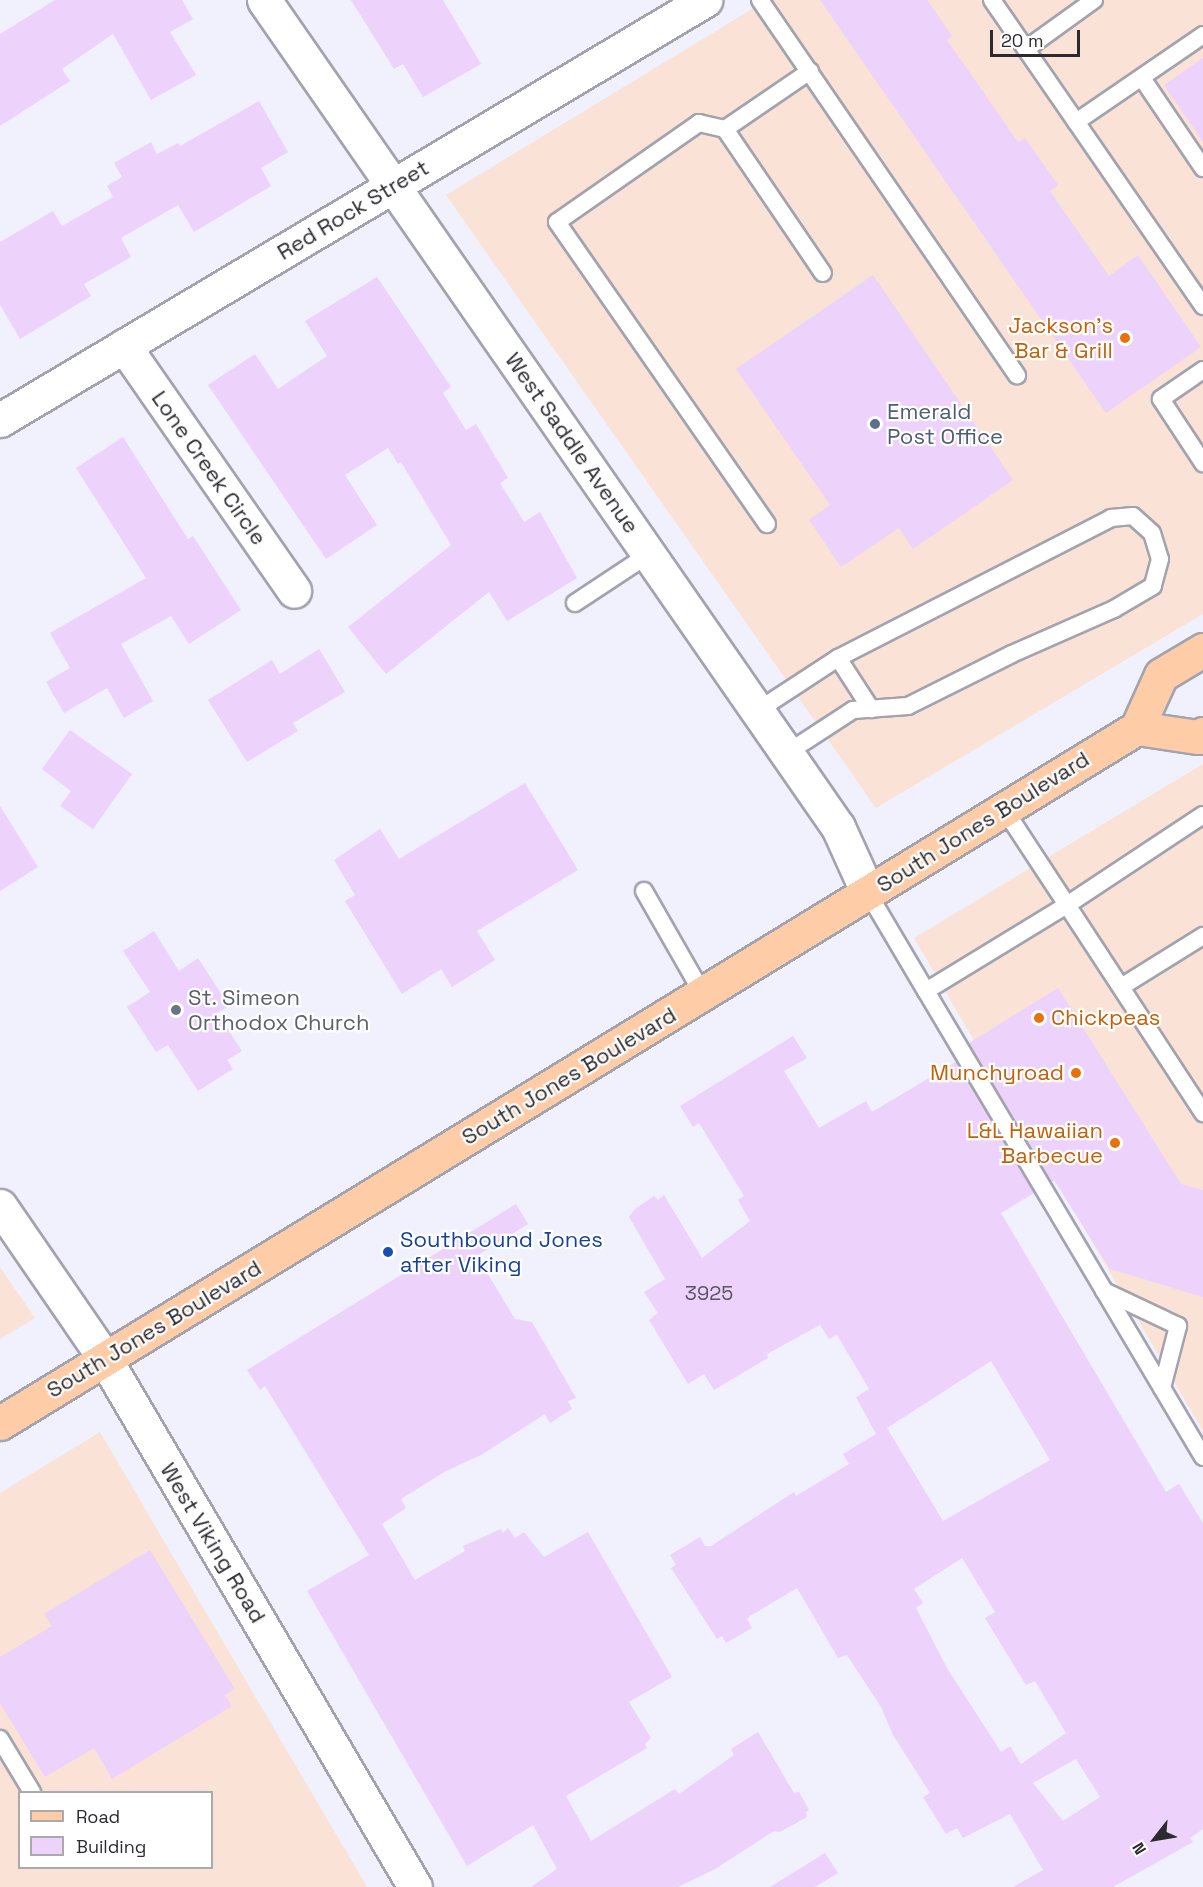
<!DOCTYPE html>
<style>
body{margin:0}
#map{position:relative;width:1203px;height:1887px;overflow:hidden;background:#f0f1fd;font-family:"Space Grotesk",sans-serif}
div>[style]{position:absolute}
.commercial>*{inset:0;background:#fae2d7}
.building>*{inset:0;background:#edd2fb}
.roads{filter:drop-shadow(2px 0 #a2a3ae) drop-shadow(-2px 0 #a2a3ae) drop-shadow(0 2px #a2a3ae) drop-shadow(0 -2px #a2a3ae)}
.lane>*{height:16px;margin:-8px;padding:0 8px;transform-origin:8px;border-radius:8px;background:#fff}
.street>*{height:33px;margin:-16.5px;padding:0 16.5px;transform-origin:16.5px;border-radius:16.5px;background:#fff}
.secondary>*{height:33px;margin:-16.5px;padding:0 16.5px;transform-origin:16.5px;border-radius:16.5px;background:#fff}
.primary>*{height:33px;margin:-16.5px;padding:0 16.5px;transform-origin:16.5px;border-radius:16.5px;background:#fecda8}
.dots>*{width:16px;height:16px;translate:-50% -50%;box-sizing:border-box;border:3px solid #fff;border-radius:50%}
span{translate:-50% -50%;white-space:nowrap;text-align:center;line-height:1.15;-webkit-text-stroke:4.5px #fff;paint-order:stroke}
.number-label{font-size:20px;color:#5b5462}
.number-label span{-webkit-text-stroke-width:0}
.street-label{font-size:22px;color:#2a2a2f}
.food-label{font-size:22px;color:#c56008}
.right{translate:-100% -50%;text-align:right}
.left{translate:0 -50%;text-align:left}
.service-label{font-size:22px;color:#4e5e75}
.worship-label{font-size:22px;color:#5b616d}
.transit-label{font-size:22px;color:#164399}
.legend{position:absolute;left:18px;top:1791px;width:195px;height:78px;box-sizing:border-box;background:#fff;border:2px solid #aaaaac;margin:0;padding:8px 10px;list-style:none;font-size:18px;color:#2a2a2f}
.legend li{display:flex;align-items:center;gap:12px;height:30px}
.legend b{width:30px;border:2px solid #aaaaac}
.north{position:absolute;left:1125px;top:1809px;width:60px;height:60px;-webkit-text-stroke:4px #fff;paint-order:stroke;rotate:239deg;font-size:16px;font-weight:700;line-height:24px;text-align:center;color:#2a2a2f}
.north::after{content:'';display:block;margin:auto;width:21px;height:27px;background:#2a2a2f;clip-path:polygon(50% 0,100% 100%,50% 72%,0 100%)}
.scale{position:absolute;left:990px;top:30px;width:90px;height:27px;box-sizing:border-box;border:3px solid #2a2a2f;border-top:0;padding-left:8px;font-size:18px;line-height:21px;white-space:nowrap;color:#2a2a2f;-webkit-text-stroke:4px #fff;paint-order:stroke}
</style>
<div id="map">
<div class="commercial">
<div style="clip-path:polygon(767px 0,1203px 0,1203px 614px,876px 808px,446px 195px)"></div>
<div style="clip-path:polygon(1203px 764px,1203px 1431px,914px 938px)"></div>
<div style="clip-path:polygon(0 1267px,35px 1318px,0 1339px)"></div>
<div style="clip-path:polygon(evenodd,100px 1432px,367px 1887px,0 1887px,0 1493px,100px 1432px,20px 1792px,212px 1792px,212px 1868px,20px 1868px,20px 1792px)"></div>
</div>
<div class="building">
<div style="clip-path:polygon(55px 0,182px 0,193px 19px,170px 32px,196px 75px,151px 100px,113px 34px,62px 69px,70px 81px,0 126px,0 34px)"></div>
<div style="clip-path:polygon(351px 0,443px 0,481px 64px,423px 97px,403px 64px,394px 69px)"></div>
<div style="clip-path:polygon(820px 0,927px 0,952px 36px,947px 40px,1018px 142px,1025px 138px,1058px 185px,1050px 191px,1109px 276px,1138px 255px,1201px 347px,1106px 413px)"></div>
<div style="clip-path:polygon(1203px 58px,1203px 142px,1164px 85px)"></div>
<div style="clip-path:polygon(259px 101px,288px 152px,261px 168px,271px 186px,194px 232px,178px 205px,121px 238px,131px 257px,84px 284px,91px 296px,20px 339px,0 305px,0 242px,53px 211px,62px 226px,113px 197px,107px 186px,122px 177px,114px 163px,151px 142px,157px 154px,178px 143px,180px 146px)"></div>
<div style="clip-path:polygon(873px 275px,1013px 480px,913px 549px,899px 528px,841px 567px,809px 520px,830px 505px,736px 369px)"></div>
<div style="clip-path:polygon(377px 277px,451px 387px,443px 393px,466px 430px,476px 424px,508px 478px,500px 483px,524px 522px,540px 512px,577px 578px,507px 621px,489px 592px,386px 674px,348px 627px,451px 545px,401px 462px,398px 464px,388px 448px,345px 475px,377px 525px,326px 559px,208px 385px,255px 354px,278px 389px,327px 356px,305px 321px)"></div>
<div style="clip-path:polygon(123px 437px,188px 539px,193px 536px,241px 610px,189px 644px,171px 616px,121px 644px,153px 701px,124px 718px,107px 688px,64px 713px,46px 682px,70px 668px,50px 633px,146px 578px,76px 468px)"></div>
<div style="clip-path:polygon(319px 649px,345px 692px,293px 723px,298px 731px,247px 762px,208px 700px,272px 660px,280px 674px)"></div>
<div style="clip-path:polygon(70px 730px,132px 774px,93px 829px,60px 806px,71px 791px,42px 769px)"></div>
<div style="clip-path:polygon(525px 783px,578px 870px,477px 931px,495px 960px,452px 987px,441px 969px,402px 994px,345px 901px,355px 895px,334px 860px,380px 829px,399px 859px)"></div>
<div style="clip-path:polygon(0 806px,38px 867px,0 891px)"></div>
<div style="clip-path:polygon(154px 931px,179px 971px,198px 958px,229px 1006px,217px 1013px,242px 1051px,227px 1060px,233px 1069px,198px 1091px,168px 1045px,156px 1052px,127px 1007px,150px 992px,123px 951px)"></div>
<div style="clip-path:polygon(1058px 988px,1181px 1184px,1203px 1190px,1203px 1297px,1110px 1269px,1054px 1180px,1052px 1182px,969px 1043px)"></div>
<div style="clip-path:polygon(evenodd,793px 1036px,807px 1058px,784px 1071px,819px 1128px,866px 1101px,872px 1112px,956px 1062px,1034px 1193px,1001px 1213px,1166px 1492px,1179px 1484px,1203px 1523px,1203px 1829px,1190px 1838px,1193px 1842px,1113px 1887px,1013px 1887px,1043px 1870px,1010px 1814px,963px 1838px,957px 1828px,946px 1834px,923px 1797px,930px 1793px,893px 1735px,881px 1707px,847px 1655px,838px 1658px,797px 1588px,750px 1616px,747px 1619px,752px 1628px,726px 1643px,722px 1636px,717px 1639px,671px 1568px,676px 1565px,670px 1555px,700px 1537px,705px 1546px,711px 1546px,794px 1492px,796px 1496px,849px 1464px,843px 1454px,876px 1434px,856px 1397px,869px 1389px,837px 1335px,829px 1339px,820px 1325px,767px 1354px,768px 1358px,714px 1390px,704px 1374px,688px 1384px,649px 1320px,658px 1313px,644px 1292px,665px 1279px,629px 1217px,635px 1209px,654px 1196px,658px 1200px,664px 1195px,702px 1258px,750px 1221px,738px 1200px,744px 1196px,699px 1123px,693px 1127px,680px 1106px,793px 1036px,991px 1361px,1050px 1460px,943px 1521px,887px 1428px,991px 1361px,793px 1036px,962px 1558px,995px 1612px,985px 1618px,1026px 1685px,1035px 1681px,1066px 1733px,1021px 1764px,1010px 1746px,1001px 1752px,947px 1668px,916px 1608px,923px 1603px,914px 1589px,962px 1558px,793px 1036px,1076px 1759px,1100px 1797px,1063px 1821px,1033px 1783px,1076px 1759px)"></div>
<div style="clip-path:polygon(516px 1204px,528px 1224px,477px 1256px,515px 1319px,532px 1322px,576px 1398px,568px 1401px,572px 1409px,550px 1423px,545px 1414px,481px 1455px,446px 1471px,401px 1499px,406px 1508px,382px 1524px,415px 1580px,465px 1551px,463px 1546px,501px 1529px,503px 1533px,508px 1528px,515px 1538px,524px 1532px,544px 1557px,588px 1532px,672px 1677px,629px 1702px,651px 1738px,645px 1744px,647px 1748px,566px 1796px,591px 1841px,675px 1789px,679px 1794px,734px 1755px,731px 1749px,758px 1732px,794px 1793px,799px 1792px,809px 1810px,806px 1812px,807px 1817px,780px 1832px,774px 1831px,715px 1869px,678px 1887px,531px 1887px,557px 1869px,533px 1825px,467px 1866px,307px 1591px,369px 1555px,265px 1386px,260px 1390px,247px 1370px)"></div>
<div style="clip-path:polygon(150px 1550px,235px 1689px,225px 1695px,232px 1706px,112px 1779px,94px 1748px,45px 1777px,0 1703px,0 1657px,52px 1626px,44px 1614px)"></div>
<div style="clip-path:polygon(825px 1853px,838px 1873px,815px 1887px,770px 1887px)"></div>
</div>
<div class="roads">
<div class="lane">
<div style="left:760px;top:0;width:455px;rotate:55.6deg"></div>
<div style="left:992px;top:0;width:372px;rotate:55.4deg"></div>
<div style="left:1026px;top:49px;width:84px;rotate:-35.8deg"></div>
<div style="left:810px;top:71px;width:103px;rotate:145.7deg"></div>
<div style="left:725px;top:129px;width:174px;rotate:55.8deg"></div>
<div style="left:1142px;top:78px;width:109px;rotate:55.9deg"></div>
<div style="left:1076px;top:122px;width:154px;rotate:-34.4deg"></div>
<div style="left:725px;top:129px;width:27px;rotate:-167deg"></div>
<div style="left:699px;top:123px;width:173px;rotate:145.1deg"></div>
<div style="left:557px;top:222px;width:368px;rotate:55.2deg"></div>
<div style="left:1203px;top:370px;width:51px;rotate:145.4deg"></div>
<div style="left:1161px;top:399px;width:77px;rotate:56.7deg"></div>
<div style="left:575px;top:603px;width:89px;rotate:-33.5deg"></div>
<div style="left:838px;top:658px;width:61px;rotate:57.1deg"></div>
<div style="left:757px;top:711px;width:97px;rotate:-33.2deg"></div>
<div style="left:838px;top:658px;width:307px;rotate:-27.1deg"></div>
<div style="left:1111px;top:518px;width:22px;rotate:-5deg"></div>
<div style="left:1133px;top:516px;width:25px;rotate:42deg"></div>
<div style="left:1152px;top:533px;width:27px;rotate:73deg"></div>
<div style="left:1160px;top:559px;width:28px;rotate:105deg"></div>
<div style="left:1153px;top:586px;width:45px;rotate:149.5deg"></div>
<div style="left:1114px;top:609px;width:111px;rotate:156.2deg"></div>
<div style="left:1012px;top:654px;width:116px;rotate:153.4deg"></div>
<div style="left:908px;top:706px;width:55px;rotate:175.8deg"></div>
<div style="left:853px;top:710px;width:79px;rotate:146.9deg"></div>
<div style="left:1004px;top:809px;width:115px;rotate:56.7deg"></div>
<div style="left:1067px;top:905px;width:163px;rotate:-33.5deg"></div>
<div style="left:644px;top:891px;width:119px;rotate:60.2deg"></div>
<div style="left:868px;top:893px;width:114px;rotate:59.4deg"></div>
<div style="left:926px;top:991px;width:165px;rotate:-31.4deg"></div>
<div style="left:1067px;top:905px;width:249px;rotate:56.8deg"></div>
<div style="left:1121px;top:987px;width:97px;rotate:-31.9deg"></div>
<div style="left:926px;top:991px;width:542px;rotate:59.27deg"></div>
<div style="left:1104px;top:1291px;width:82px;rotate:25.3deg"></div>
<div style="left:1178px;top:1326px;width:64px;rotate:104.5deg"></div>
<div style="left:0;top:1739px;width:62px;rotate:58.9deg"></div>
</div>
<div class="street">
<div style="left:264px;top:0;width:1007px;rotate:55.24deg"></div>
<div style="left:838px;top:827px;width:72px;rotate:65.6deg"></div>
<div style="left:124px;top:346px;width:298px;rotate:55.2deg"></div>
<div style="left:0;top:420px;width:821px;rotate:-30.78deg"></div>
</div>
<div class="secondary">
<div style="left:0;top:1206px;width:186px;rotate:55.5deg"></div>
<div style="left:105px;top:1359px;width:612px;rotate:59.58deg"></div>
</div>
<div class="primary">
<div style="left:1137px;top:728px;width:62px;rotate:8.4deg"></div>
<div style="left:1198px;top:737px;width:6px;rotate:-31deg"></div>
<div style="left:0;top:1423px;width:1333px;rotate:-31.44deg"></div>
<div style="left:1137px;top:728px;width:58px;rotate:-65.6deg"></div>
<div style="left:1161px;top:675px;width:49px;rotate:-30.8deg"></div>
</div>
</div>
<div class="dots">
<div style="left:1125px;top:338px;background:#e8710a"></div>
<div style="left:875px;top:424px;background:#5c6f8a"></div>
<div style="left:176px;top:1010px;background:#6b7280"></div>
<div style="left:1039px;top:1018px;background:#e8710a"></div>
<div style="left:1076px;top:1073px;background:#e8710a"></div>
<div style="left:1115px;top:1143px;background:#e8710a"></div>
<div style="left:388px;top:1252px;background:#1a4fb4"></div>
</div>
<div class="number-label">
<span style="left:709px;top:1293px">3925</span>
</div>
<div class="street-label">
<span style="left:353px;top:210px;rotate:-31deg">Red Rock Street</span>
<span style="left:572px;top:443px;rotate:55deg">West Saddle Avenue</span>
<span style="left:209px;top:468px;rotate:55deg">Lone Creek Circle</span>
<span style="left:983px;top:822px;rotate:-32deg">South Jones Boulevard</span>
<span style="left:569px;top:1076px;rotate:-31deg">South Jones Boulevard</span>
<span style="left:154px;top:1329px;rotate:-31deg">South Jones Boulevard</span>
<span style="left:213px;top:1543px;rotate:59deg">West Viking Road</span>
</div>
<div class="food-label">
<span class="right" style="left:1113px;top:338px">Jackson's<br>Bar &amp; Grill</span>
<span class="left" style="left:1051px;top:1018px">Chickpeas</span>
<span class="right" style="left:1064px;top:1073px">Munchyroad</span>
<span class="right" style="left:1103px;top:1143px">L&amp;L Hawaiian<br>Barbecue</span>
</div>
<div class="service-label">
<span class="left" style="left:887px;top:424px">Emerald<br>Post Office</span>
</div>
<div class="worship-label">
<span class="left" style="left:188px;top:1010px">St. Simeon<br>Orthodox Church</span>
</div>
<div class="transit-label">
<span class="left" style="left:400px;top:1252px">Southbound Jones<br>after Viking</span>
</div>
<ul class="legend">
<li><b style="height:8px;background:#fecda8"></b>Road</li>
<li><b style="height:16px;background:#edd2fb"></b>Building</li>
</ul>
<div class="north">N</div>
<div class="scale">20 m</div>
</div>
